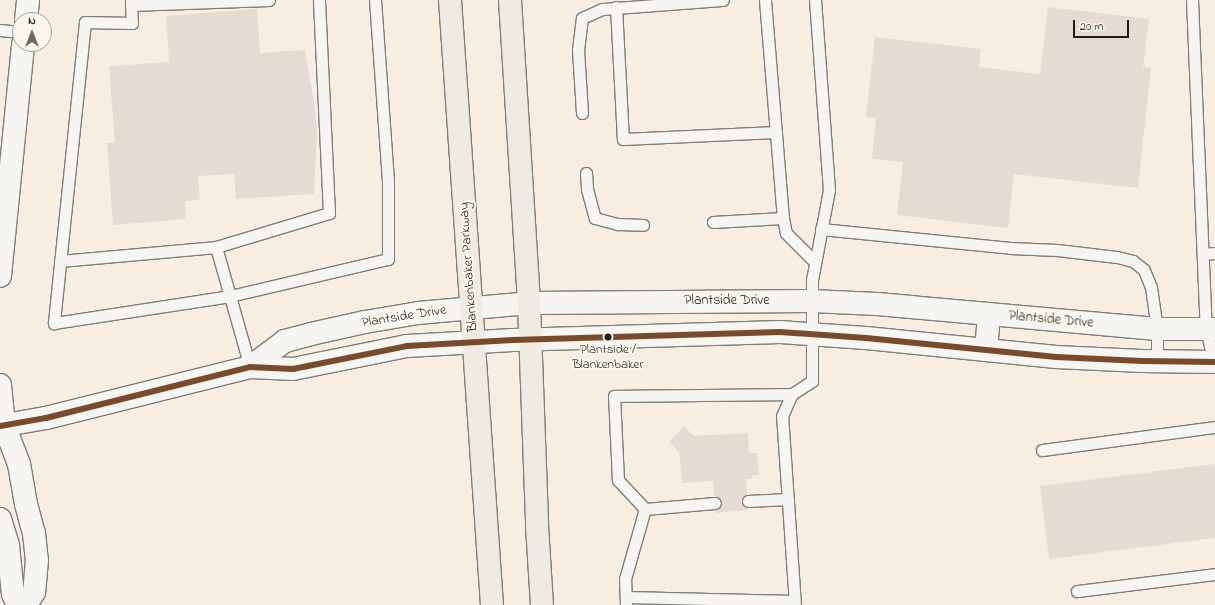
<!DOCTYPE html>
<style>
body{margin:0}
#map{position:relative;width:1215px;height:605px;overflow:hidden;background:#f8f6f0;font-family:"Indie Flower",sans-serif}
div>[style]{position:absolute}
.built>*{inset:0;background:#f7ede1}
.building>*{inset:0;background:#e5dbd2}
.roads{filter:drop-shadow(1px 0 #7f7e7b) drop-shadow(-1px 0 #7f7e7b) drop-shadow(0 1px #7f7e7b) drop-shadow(0 -1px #7f7e7b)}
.lane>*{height:11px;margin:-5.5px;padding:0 5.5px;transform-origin:5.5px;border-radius:5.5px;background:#f6f5f1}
.street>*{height:22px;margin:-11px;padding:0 11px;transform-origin:11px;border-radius:11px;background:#f6f5f1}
.secondary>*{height:22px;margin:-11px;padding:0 11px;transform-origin:11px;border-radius:11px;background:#f6f5f1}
.primary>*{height:22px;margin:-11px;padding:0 11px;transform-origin:11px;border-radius:11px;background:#f0ebe2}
.bus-1>*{height:6px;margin:-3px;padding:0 3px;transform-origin:3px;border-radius:3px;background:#7a4b2a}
.dots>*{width:11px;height:11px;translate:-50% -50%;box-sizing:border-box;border:2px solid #fbf7ec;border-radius:50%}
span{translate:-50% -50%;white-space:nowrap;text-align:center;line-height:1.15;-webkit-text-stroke:4px #fbf7ec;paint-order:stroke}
.bus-label{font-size:13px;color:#1c1c1c}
.street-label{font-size:14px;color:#1c1c1c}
.north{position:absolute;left:12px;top:12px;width:40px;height:40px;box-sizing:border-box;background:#fbf7ec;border:1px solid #a29f99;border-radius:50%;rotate:0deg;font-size:11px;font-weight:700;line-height:16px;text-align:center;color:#1c1c1c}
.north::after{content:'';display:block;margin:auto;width:14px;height:18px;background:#696866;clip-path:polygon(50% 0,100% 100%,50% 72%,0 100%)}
.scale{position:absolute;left:1073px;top:20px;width:56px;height:18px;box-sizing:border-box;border:2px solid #1c1c1c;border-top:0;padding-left:5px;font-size:12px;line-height:14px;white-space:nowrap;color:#1c1c1c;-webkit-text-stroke:3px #fbf7ec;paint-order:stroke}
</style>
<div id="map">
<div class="built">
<div style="clip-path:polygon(evenodd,0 0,1215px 0,1215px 605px,0 605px,0 0,20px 20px,44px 20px,44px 44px,20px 44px,20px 20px)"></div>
</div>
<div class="building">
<div style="clip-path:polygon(1048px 7px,1149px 19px,1143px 67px,1151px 68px,1138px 188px,1014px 174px,1008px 228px,897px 215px,903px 162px,872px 159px,876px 118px,866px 117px,875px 37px,981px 49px,979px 67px,1040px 74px)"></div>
<div style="clip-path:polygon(257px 9px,260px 53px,305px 50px,314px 101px,317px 131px,314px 194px,236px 199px,234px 174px,198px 176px,200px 200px,185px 201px,186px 219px,113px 225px,107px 143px,115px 143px,109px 66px,169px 62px,166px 16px)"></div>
<div style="clip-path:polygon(684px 426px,694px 436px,748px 433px,749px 453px,757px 453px,759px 475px,752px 475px,752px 479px,746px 479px,747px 494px,742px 497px,741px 502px,748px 510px,716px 513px,715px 510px,719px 508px,722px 503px,720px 499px,714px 496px,713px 481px,682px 483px,679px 452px,669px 442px)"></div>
<div style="clip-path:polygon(1215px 464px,1215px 538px,1049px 559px,1040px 486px)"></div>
</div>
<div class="roads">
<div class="lane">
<div style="left:131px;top:0;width:23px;rotate:88deg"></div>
<div style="left:132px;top:23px;width:47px;rotate:-178.8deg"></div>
<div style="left:85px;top:22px;width:303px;rotate:95.9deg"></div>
<div style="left:54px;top:323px;width:178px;rotate:-8.7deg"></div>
<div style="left:230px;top:296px;width:162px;rotate:-13.2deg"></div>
<div style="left:388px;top:259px;width:78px;rotate:-90deg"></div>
<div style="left:388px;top:181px;width:181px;rotate:-94.1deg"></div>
<div style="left:765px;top:0;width:219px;rotate:85.3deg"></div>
<div style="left:783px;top:218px;width:15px;rotate:79deg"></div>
<div style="left:786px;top:233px;width:41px;rotate:45deg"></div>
<div style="left:1192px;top:0;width:329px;rotate:87.6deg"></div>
<div style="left:1206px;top:329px;width:36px;rotate:77deg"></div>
<div style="left:131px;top:5px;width:138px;rotate:-2.1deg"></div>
<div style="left:616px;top:7px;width:132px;rotate:87deg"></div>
<div style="left:623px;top:139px;width:153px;rotate:-2.6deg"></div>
<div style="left:0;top:30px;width:20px;rotate:6deg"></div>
<div style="left:582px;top:113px;width:63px;rotate:-93.6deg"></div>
<div style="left:578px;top:50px;width:32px;rotate:-83deg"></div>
<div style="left:582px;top:18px;width:22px;rotate:-24deg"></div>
<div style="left:602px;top:9px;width:121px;rotate:-4.3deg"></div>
<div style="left:586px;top:173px;width:16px;rotate:86deg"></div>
<div style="left:587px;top:189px;width:30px;rotate:75deg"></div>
<div style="left:595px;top:218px;width:24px;rotate:15deg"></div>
<div style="left:618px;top:224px;width:25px;rotate:2deg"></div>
<div style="left:713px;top:222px;width:70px;rotate:-3.3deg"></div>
<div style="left:821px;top:229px;width:190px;rotate:5.7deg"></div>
<div style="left:1010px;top:248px;width:47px;rotate:2.4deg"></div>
<div style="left:1057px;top:250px;width:60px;rotate:6.7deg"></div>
<div style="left:1117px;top:257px;width:16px;rotate:14deg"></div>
<div style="left:1133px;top:261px;width:14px;rotate:39deg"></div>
<div style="left:1144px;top:270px;width:18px;rotate:68deg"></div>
<div style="left:1151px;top:287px;width:42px;rotate:81.9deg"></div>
<div style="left:1157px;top:329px;width:33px;rotate:90deg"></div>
<div style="left:1203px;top:254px;width:12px;rotate:-5deg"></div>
<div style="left:60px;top:261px;width:157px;rotate:-5.1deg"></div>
<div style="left:250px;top:367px;width:125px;rotate:-105.8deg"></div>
<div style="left:216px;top:247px;width:118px;rotate:-16.7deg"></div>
<div style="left:329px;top:213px;width:213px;rotate:-92.7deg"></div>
<div style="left:1042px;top:450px;width:175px;rotate:-7.6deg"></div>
<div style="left:748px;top:501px;width:40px;rotate:-2.9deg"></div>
<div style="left:645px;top:509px;width:70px;rotate:-4.9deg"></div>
<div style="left:1077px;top:591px;width:139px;rotate:-7deg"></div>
<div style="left:626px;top:597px;width:168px;rotate:1.4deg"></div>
<div style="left:626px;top:605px;width:26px;rotate:-92deg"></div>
<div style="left:625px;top:579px;width:73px;rotate:-74.1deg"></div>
<div style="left:645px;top:509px;width:40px;rotate:-133deg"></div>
<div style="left:618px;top:480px;width:84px;rotate:-92.7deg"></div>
<div style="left:614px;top:396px;width:178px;rotate:-0.6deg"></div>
<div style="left:795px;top:605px;width:189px;rotate:-93.9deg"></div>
<div style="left:782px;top:416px;width:24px;rotate:-66deg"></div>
<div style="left:792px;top:394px;width:24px;rotate:-33deg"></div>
<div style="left:812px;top:381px;width:101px;rotate:-90deg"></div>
<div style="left:812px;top:280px;width:92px;rotate:-79.3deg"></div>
<div style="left:829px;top:190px;width:191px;rotate:-94.2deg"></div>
</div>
<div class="street">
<div style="left:26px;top:20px;width:20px;rotate:-84deg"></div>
<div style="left:0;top:276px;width:233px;rotate:-84.3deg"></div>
<div style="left:0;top:385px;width:40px;rotate:84.3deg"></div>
<div style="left:4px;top:425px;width:42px;rotate:69deg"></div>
<div style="left:19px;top:464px;width:41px;rotate:80.1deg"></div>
<div style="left:26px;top:504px;width:30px;rotate:75deg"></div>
<div style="left:34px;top:533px;width:27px;rotate:84deg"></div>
<div style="left:37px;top:560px;width:32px;rotate:95deg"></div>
<div style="left:34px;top:592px;width:15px;rotate:122deg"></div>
<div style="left:0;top:519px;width:28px;rotate:73deg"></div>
<div style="left:8px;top:546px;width:48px;rotate:84.1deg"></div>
<div style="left:13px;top:594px;width:12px;rotate:66deg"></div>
</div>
<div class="secondary">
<div style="left:986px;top:350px;width:36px;rotate:-85deg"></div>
<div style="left:250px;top:367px;width:44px;rotate:-36.6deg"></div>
<div style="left:285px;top:341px;width:27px;rotate:-15deg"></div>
<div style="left:311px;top:334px;width:55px;rotate:-12.5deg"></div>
<div style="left:365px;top:322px;width:54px;rotate:-9.6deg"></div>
<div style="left:418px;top:313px;width:111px;rotate:-5.1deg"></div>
<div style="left:529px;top:303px;width:283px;rotate:-0.4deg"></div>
<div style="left:812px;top:301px;width:65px;rotate:2.6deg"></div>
<div style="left:877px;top:304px;width:281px;rotate:5.1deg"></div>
<div style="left:1157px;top:329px;width:58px"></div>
<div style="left:0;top:426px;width:47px;rotate:-9.9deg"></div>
<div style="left:46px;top:418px;width:210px;rotate:-14deg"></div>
<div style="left:250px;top:367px;width:43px;rotate:2.7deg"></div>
<div style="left:293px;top:369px;width:116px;rotate:-11.4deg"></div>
<div style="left:407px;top:346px;width:106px;rotate:-3.2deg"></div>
<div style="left:513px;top:340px;width:267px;rotate:-1.7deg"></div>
<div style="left:780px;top:332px;width:86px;rotate:4deg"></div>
<div style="left:866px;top:338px;width:191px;rotate:5.7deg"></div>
<div style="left:1056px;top:357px;width:86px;rotate:2.7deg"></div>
<div style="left:1142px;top:361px;width:73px;rotate:0.8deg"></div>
</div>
<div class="primary">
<div style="left:450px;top:0;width:606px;rotate:86.03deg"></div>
<div style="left:510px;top:0;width:304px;rotate:86.4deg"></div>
<div style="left:529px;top:303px;width:223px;rotate:87.9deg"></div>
<div style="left:537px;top:526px;width:79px;rotate:86.4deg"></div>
</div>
</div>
<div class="bus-1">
<div style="left:0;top:426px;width:47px;rotate:-9.9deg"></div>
<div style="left:46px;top:418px;width:210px;rotate:-14deg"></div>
<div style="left:250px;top:367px;width:43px;rotate:2.7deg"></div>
<div style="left:293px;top:369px;width:116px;rotate:-11.4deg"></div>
<div style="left:407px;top:346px;width:106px;rotate:-3.2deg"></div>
<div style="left:513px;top:340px;width:267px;rotate:-1.7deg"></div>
<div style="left:780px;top:332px;width:86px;rotate:4deg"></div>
<div style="left:866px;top:338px;width:191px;rotate:5.7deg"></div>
<div style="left:1056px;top:357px;width:86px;rotate:2.7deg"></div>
<div style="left:1142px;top:361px;width:73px;rotate:0.8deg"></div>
</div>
<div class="dots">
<div style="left:608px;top:337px;background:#1c1c1c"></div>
</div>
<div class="bus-label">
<span style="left:608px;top:358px">Plantside /<br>Blankenbaker</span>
</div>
<div class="street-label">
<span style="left:469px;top:267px;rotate:-94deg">Blankenbaker Parkway</span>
<span style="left:727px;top:301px">Plantside Drive</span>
<span style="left:404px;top:317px;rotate:-9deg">Plantside Drive</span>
<span style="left:1051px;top:320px;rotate:5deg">Plantside Drive</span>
</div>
<div class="north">N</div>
<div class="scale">20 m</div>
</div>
